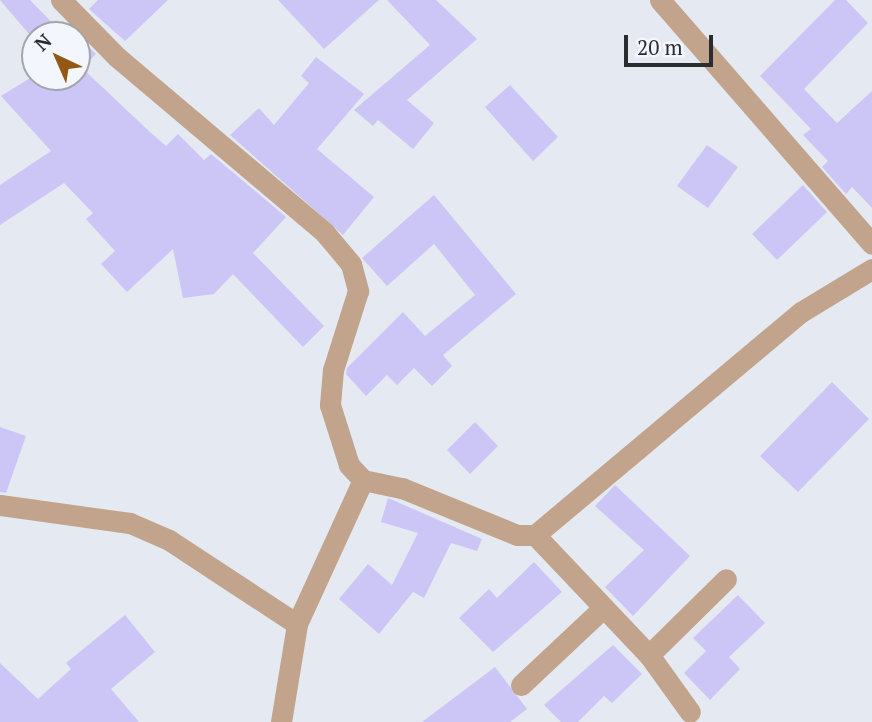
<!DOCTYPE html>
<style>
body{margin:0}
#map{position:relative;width:872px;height:722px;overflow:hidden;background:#e5e9f2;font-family:"PT Serif",serif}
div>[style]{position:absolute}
.building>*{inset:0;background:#cbc6f6}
.minor>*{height:21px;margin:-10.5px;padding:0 10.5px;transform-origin:10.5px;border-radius:10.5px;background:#c1a48b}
.tertiary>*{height:21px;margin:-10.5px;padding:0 10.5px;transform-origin:10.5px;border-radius:10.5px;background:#c1a48b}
span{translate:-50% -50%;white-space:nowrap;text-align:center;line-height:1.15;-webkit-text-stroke:5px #f3f6fd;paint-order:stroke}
.north{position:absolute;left:21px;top:21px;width:70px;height:70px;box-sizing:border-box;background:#f3f6fd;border:2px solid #a3a5ab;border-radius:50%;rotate:316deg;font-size:19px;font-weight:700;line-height:28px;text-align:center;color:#2b2c30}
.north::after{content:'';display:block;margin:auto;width:24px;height:32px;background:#925914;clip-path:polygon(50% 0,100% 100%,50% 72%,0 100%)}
.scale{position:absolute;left:624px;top:35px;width:89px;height:32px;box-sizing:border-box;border:4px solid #2b2c30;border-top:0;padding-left:9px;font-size:21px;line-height:24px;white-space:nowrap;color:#2b2c30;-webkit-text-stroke:5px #f3f6fd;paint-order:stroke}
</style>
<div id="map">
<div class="building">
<div style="clip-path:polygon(0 0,30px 0,64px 35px,35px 35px,35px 41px)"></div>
<div style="clip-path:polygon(98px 0,168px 0,125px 41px,89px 9px)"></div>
<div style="clip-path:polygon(278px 0,379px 0,324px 49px)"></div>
<div style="clip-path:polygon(387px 0,436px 0,477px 39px,407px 100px,434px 123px,413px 149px,378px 120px,373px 126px,354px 110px,430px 45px)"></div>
<div style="clip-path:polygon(835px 0,846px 0,868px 23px,804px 89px,837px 123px,872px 91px,872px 208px,852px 187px,846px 194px,822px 167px,828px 161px,803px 135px,811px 129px,760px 76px)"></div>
<div style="clip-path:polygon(77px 35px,96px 54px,82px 68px,151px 133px,166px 146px,178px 134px,204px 160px,211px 154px,286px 217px,253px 253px,324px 326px,303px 347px,233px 274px,214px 294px,183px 298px,173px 249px,127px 292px,101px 264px,115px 251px,86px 219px,93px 213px,64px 183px,0 225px,0 185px,51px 151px,1px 96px,35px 75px,77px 77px)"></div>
<div style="clip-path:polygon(316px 57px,364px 94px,317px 149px,374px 197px,343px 235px,230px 135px,259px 108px,274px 125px,309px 83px,301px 76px)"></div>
<div style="clip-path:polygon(510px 85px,558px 137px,533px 161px,485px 107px)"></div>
<div style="clip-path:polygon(707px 145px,738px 167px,708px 208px,677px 186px)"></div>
<div style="clip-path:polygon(803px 185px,827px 212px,777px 260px,752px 234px)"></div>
<div style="clip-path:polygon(434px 195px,516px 294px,443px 355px,452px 366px,432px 386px,414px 368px,397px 385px,387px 375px,366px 396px,346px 374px,347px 368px,403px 312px,425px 336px,475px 295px,434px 244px,387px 286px,362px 258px)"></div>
<div style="clip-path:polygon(832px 382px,869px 419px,798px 492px,760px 456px)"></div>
<div style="clip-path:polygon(475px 422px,498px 446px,470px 474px,447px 450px)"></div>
<div style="clip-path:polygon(0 427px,26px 436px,6px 493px,0 492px)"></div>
<div style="clip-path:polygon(615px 485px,690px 556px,633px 616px,605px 587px,644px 550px,595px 506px)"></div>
<div style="clip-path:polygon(388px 498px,482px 539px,477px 551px,451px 543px,424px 598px,413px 592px,379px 634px,339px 599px,368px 564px,392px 585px,418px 533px,381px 522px)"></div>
<div style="clip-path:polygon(534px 562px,562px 592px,493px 652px,459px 618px,489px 589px,497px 598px)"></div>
<div style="clip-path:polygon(738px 595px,765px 623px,729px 657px,740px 669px,710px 700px,684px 673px,706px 651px,693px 638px)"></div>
<div style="clip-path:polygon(125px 615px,155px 652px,111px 689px,139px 722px,0 722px,0 663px,38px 699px,71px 669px,66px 663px)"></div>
<div style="clip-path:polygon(613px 645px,642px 674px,612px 703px,604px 696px,578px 722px,561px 722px,544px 705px)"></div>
<div style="clip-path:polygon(495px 667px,527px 709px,510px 722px,422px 722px)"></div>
</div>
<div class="minor">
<div style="left:61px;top:0;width:80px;rotate:45.5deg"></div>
<div style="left:117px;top:57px;width:272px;rotate:40.2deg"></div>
<div style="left:325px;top:233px;width:40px;rotate:50deg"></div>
<div style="left:351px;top:264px;width:28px;rotate:75deg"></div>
<div style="left:358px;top:291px;width:83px;rotate:107.6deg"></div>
<div style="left:333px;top:370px;width:35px;rotate:95deg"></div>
<div style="left:330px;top:405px;width:63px;rotate:72.4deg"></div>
<div style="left:349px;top:465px;width:21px;rotate:47deg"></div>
<div style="left:363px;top:480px;width:40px;rotate:12deg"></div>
<div style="left:402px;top:488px;width:124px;rotate:22.2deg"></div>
<div style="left:517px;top:535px;width:18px"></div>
<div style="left:535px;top:535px;width:347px;rotate:-40deg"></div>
<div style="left:801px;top:312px;width:83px;rotate:-31.2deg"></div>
<div style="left:0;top:505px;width:131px;rotate:7.9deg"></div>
<div style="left:130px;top:523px;width:43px;rotate:23.6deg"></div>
<div style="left:169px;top:540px;width:153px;rotate:33.3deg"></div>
<div style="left:535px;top:535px;width:166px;rotate:46.5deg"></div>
<div style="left:649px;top:655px;width:70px;rotate:54.3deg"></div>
<div style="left:649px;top:655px;width:108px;rotate:-44.6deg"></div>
<div style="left:521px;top:685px;width:112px;rotate:-43.2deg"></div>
<div style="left:281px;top:722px;width:99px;rotate:-80.7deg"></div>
<div style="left:297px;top:624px;width:158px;rotate:-65.4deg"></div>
</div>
<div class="tertiary">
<div style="left:660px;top:0;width:323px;rotate:49deg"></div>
</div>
<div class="north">N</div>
<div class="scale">20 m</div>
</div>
